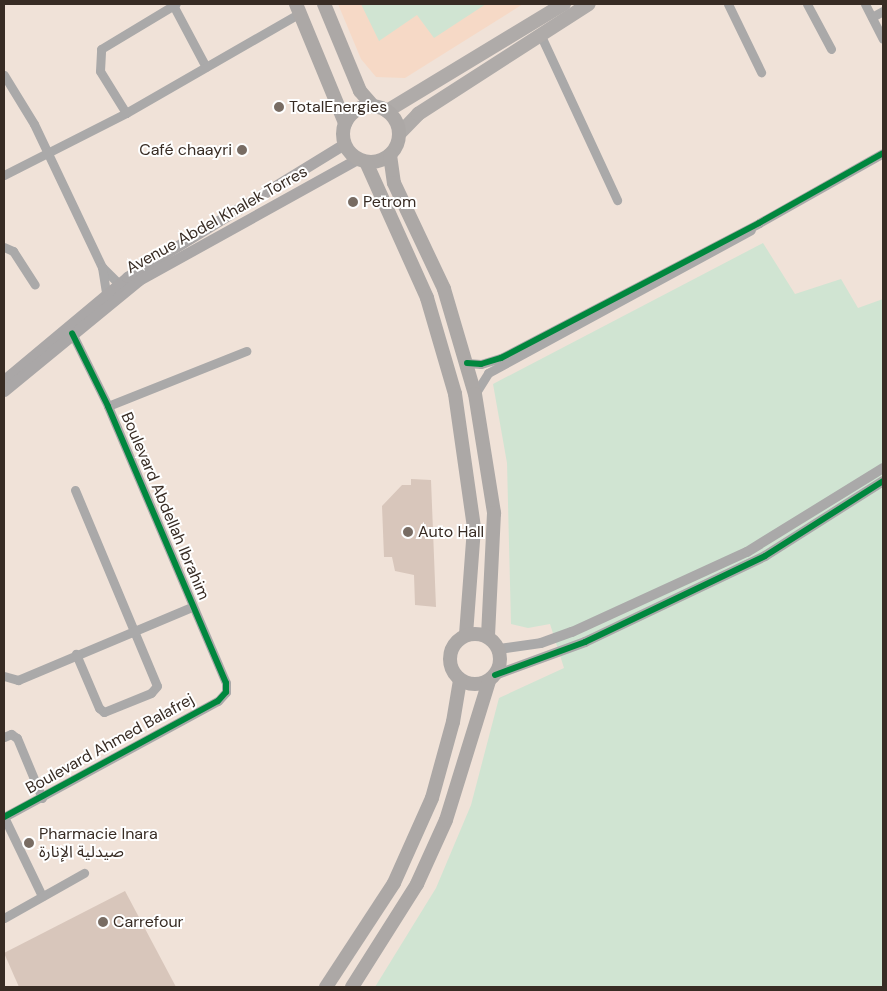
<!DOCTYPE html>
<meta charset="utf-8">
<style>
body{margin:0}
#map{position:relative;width:887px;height:991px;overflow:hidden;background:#f0e2d8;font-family:"DM Sans","Noto Sans Arabic",sans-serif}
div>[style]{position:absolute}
.built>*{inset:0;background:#f6d9c6}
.green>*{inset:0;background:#d0e4d2}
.building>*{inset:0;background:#d8c6bb}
.minor>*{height:9px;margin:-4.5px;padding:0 4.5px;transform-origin:4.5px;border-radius:4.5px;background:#aaa9a9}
.tertiary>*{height:10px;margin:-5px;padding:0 5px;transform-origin:5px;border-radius:5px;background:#aaa9a9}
.secondary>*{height:11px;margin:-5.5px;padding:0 5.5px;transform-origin:5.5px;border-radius:5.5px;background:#aaa7a7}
.primary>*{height:14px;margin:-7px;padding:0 7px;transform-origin:7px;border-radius:7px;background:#afaba9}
.trunk>*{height:14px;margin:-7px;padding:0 7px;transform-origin:7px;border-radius:7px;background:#aca8a6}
.trunk>.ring{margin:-7px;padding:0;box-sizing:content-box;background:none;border:14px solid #aca8a6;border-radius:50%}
.cycleway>*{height:6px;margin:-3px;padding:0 3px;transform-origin:3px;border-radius:3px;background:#00873e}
.dots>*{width:14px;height:14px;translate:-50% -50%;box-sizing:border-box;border:2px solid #fff;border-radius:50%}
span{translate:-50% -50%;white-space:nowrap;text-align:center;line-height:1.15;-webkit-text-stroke:4px #fff;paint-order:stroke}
.poi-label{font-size:16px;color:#382c24}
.left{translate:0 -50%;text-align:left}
.right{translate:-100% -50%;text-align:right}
.street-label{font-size:16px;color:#382c24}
.frame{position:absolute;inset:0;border:5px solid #382c24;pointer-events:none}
</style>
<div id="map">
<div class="built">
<div style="clip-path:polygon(338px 4px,523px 4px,405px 78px,376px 77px,361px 59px)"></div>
</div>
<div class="green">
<div style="clip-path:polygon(361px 4px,486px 4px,434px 38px,417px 15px,379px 41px)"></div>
<div style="clip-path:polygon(763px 243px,795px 294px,841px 279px,858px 308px,883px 299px,883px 987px,375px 987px,436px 888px,471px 805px,499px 698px,564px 668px,550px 624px,528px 628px,511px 624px,507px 463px,493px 384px)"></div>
</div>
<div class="building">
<div style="clip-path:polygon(411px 479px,431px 480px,436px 607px,415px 605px,414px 575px,395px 571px,392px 557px,384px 557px,382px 506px,402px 485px,411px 485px)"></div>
<div style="clip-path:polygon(125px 891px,176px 987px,19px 987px,4px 953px)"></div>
</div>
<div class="minor">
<div style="left:728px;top:4px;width:76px;rotate:64.1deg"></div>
<div style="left:807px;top:4px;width:51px;rotate:61.9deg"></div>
<div style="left:865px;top:4px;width:39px;rotate:63deg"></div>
<div style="left:173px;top:5px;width:70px;rotate:62deg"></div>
<div style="left:872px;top:17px;width:13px;rotate:-29deg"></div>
<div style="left:541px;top:36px;width:181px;rotate:65.1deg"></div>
<div style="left:4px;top:75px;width:57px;rotate:58.5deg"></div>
<div style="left:34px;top:124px;width:158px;rotate:64.6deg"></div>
<div style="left:102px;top:267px;width:23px;rotate:45deg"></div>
<div style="left:126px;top:113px;width:49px;rotate:-121.8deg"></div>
<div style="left:100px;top:71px;width:22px;rotate:-87deg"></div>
<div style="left:101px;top:49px;width:87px;rotate:-31deg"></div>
<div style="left:4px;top:175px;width:137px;rotate:-26.9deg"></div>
<div style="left:126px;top:113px;width:201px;rotate:-29.9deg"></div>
<div style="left:4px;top:247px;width:10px;rotate:24deg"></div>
<div style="left:13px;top:251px;width:40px;rotate:57.1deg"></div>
<div style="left:102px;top:267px;width:26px;rotate:81deg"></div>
<div style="left:467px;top:363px;width:14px;rotate:4deg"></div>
<div style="left:481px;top:364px;width:21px;rotate:-17deg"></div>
<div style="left:501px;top:358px;width:291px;rotate:-27.6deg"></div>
<div style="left:759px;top:223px;width:142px;rotate:-29.4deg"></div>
<div style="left:475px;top:394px;width:25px;rotate:-58deg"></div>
<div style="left:488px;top:373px;width:299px;rotate:-28.5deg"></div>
<div style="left:108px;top:406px;width:149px;rotate:-21.7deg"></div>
<div style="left:75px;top:490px;width:212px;rotate:67.3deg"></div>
<div style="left:157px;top:686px;width:9px;rotate:131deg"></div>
<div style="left:151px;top:693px;width:51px;rotate:158deg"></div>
<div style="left:104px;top:712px;width:6px;rotate:-141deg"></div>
<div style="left:99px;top:708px;width:59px;rotate:-113.1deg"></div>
<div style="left:4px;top:676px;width:15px;rotate:16deg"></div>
<div style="left:18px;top:680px;width:189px;rotate:-22.8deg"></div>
<div style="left:4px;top:737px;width:8px;rotate:-23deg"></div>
<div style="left:11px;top:734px;width:7px;rotate:34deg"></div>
<div style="left:17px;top:738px;width:65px;rotate:67.4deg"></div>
<div style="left:4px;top:817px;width:243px;rotate:-28.5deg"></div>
<div style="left:218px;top:701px;width:12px;rotate:-48deg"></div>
<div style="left:226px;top:692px;width:9px;rotate:-90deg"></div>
<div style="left:226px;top:683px;width:301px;rotate:-113.1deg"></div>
<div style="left:108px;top:406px;width:81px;rotate:-116.3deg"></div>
<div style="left:4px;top:817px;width:88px;rotate:64.3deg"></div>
<div style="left:4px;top:918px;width:92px;rotate:-29.4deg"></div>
</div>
<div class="tertiary">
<div style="left:499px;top:649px;width:42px;rotate:-8.1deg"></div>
<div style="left:541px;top:643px;width:33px;rotate:-20deg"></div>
<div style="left:572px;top:632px;width:192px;rotate:-24.6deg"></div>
<div style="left:747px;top:552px;width:160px;rotate:-31.7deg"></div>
<div style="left:495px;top:675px;width:96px;rotate:-20.1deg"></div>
<div style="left:585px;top:642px;width:199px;rotate:-25.5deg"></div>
<div style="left:765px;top:556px;width:140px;rotate:-32.4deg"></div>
</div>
<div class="secondary">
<div style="left:4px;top:380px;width:160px;rotate:-39.9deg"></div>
<div style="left:127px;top:277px;width:255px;rotate:-31.5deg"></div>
<div style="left:4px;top:391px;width:175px;rotate:-39.4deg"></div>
<div style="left:139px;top:280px;width:249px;rotate:-29deg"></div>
</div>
<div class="primary">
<div style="left:387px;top:111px;width:207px;rotate:-31.2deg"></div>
<div style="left:399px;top:134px;width:28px;rotate:-46deg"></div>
<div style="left:418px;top:114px;width:203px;rotate:-32.8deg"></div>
</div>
<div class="trunk">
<div style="left:296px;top:4px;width:129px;rotate:67.6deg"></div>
<div style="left:324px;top:4px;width:94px;rotate:67.5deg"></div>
<div style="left:360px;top:91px;width:20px;rotate:49deg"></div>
<div class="ring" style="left:343px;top:106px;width:42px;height:42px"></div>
<div style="left:390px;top:155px;width:28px;rotate:82deg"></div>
<div style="left:394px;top:183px;width:117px;rotate:64.7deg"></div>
<div style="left:444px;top:289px;width:109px;rotate:73.6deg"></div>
<div style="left:475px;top:394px;width:121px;rotate:80.9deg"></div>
<div style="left:494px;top:513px;width:124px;rotate:92.8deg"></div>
<div style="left:366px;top:162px;width:149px;rotate:65.8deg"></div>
<div style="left:427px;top:298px;width:100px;rotate:73.7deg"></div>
<div style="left:455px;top:394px;width:135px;rotate:81.9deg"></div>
<div style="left:474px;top:528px;width:107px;rotate:94.3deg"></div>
<div class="ring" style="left:450px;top:634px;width:36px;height:36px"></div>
<div style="left:326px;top:987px;width:124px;rotate:-56.8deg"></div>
<div style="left:394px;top:883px;width:93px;rotate:-65.9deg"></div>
<div style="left:432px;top:798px;width:79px;rotate:-74.6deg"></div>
<div style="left:453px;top:722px;width:43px;rotate:-80.5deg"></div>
<div style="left:352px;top:987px;width:122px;rotate:-57.7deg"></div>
<div style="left:417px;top:884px;width:70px;rotate:-65.6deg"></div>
<div style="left:446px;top:820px;width:145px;rotate:-72.8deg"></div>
</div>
<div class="cycleway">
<div style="left:467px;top:363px;width:14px;rotate:4deg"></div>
<div style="left:481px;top:364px;width:21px;rotate:-17deg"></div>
<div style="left:501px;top:358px;width:291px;rotate:-27.6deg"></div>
<div style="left:759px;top:223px;width:142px;rotate:-29.4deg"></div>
<div style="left:495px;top:675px;width:96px;rotate:-20.1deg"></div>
<div style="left:585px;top:642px;width:199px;rotate:-25.5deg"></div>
<div style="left:765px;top:556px;width:140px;rotate:-32.4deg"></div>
<div style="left:4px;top:817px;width:243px;rotate:-28.5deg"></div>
<div style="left:218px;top:701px;width:12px;rotate:-48deg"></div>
<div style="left:226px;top:692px;width:9px;rotate:-90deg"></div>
<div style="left:226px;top:683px;width:301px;rotate:-113.1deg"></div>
<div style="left:108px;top:406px;width:81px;rotate:-116.3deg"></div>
</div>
<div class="dots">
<div style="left:279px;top:107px;background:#786c63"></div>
<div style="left:242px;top:150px;background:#786c63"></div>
<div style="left:353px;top:202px;background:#786c63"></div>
<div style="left:408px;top:532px;background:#786c63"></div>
<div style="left:29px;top:843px;background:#786c63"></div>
<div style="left:103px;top:922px;background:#786c63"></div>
</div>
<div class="poi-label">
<span class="left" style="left:289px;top:107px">TotalEnergies</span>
<span class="right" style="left:232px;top:150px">Café chaayri</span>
<span class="left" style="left:363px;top:202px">Petrom</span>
<span class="left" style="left:418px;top:532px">Auto Hall</span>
<span class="left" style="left:39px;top:843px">Pharmacie Inara<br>صيدلية الإنارة</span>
<span class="left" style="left:113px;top:922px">Carrefour</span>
</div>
<div class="street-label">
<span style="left:217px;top:220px;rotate:-29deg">Avenue Abdel Khalek Torres</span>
<span style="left:165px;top:506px;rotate:67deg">Boulevard Abdellah Ibrahim</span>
<span style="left:110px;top:744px;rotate:-29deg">Boulevard Ahmed Balafrej</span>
</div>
<div class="frame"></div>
</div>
